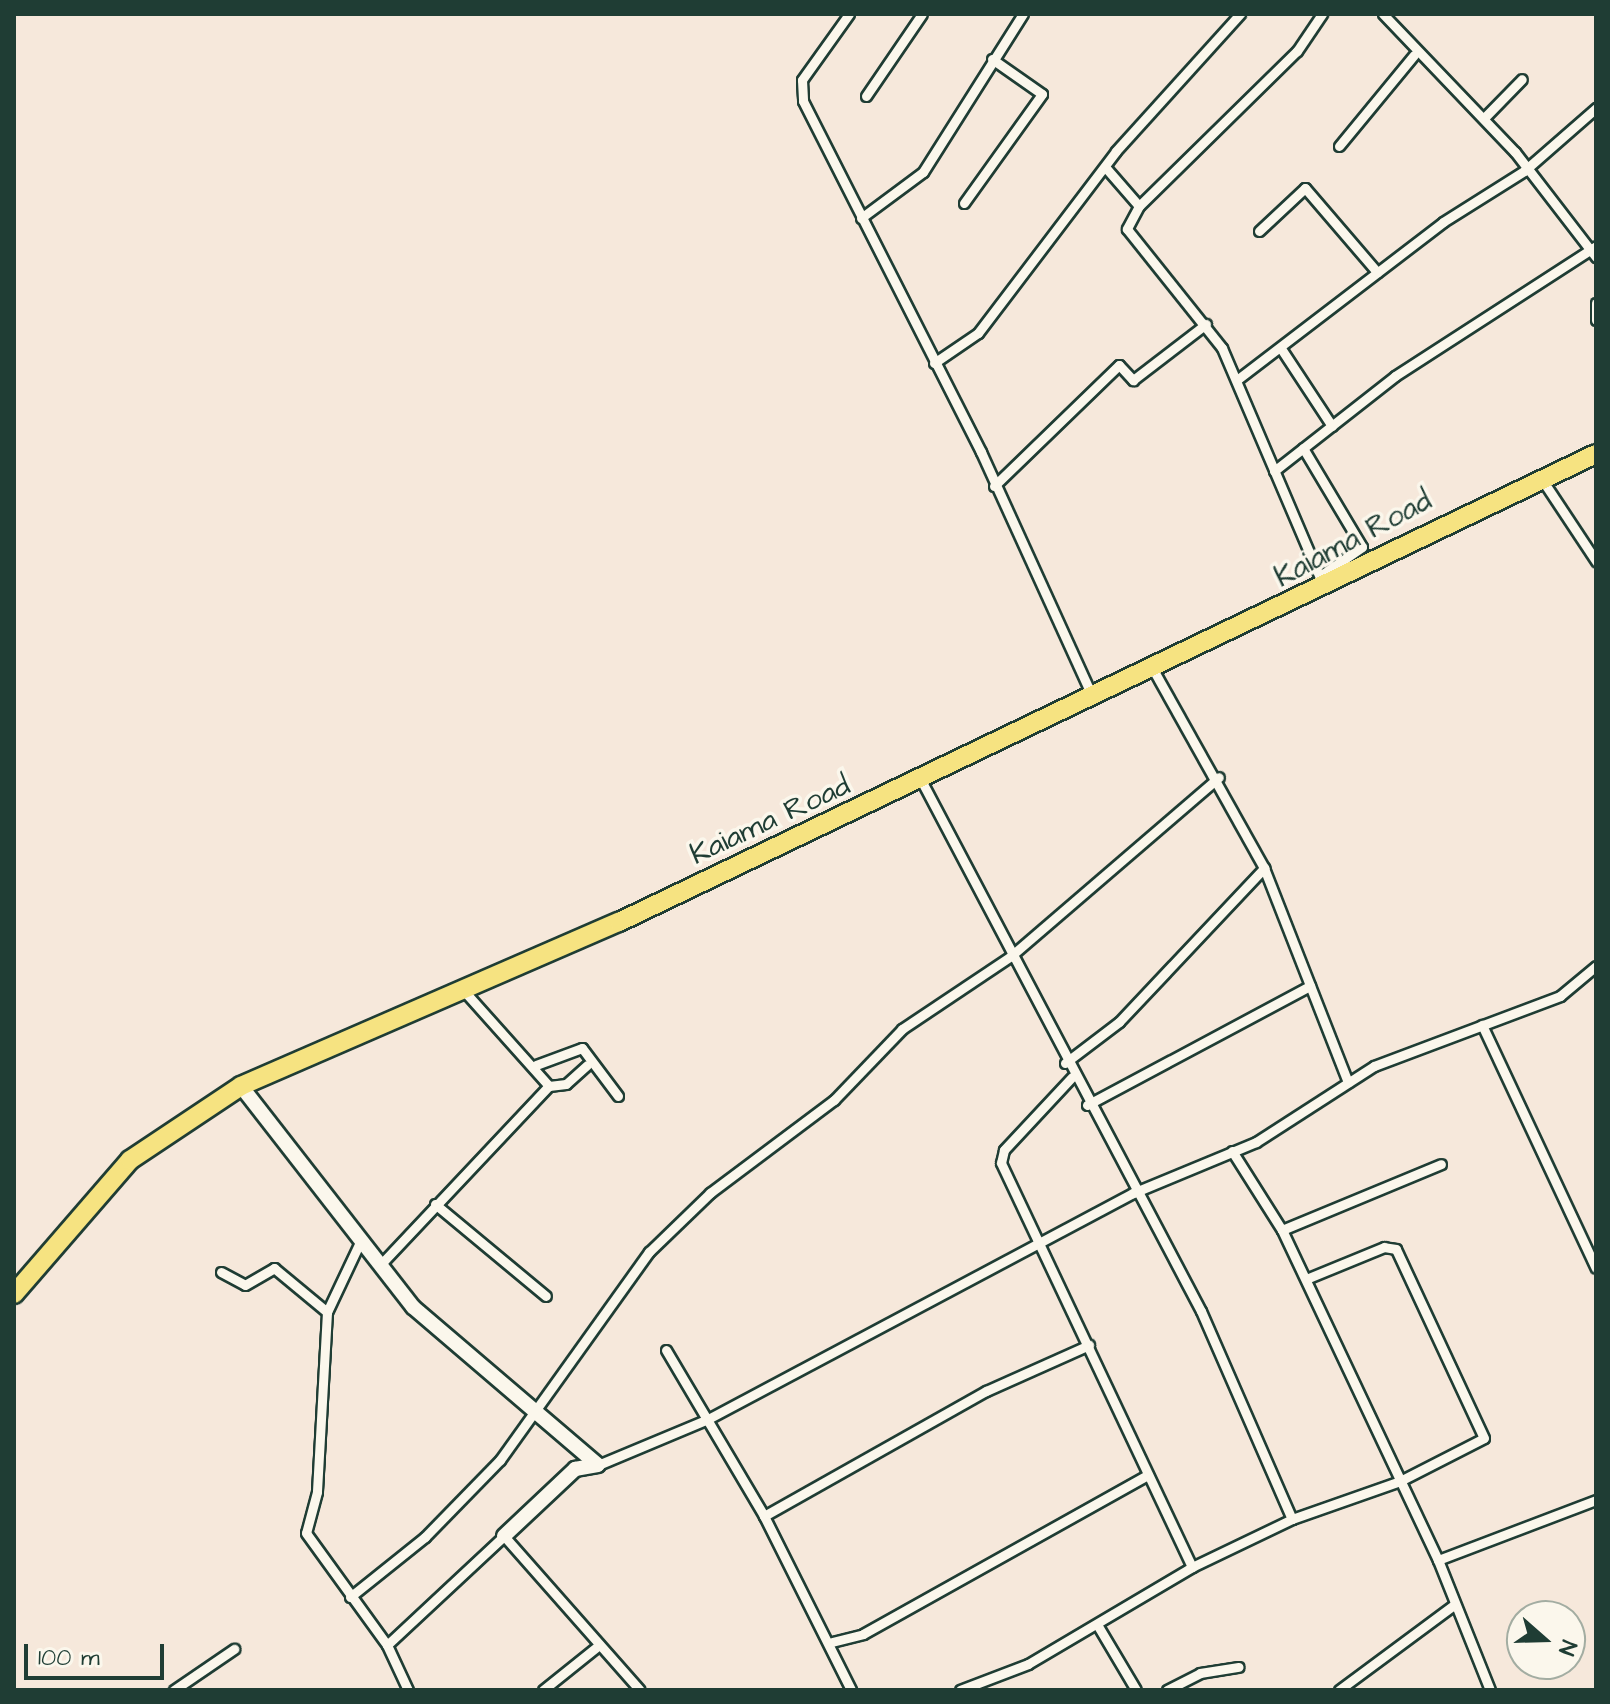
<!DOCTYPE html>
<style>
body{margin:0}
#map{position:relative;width:1610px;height:1704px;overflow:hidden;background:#f6e8db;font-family:"Architects Daughter",sans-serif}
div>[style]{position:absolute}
.roads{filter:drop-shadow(2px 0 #1f3d34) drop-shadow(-2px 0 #1f3d34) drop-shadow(0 2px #1f3d34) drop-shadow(0 -2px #1f3d34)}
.street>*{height:9px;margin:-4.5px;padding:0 4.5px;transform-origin:4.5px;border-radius:4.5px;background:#fbf7ec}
.secondary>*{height:14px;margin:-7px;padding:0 7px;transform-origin:7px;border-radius:7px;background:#fbf7ec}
.highway>*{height:18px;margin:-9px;padding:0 9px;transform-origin:9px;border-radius:9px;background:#f6e381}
span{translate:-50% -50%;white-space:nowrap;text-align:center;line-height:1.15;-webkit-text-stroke:7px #fbf7ec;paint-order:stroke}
.street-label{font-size:30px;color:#1f3d34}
.frame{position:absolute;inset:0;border:16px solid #1f3d34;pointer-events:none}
.north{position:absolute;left:1506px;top:1600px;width:80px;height:80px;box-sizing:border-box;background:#fbf7ec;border:2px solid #a3ada2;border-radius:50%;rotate:110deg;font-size:22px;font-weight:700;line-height:32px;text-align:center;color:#1f3d34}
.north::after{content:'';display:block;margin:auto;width:28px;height:36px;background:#1f3d34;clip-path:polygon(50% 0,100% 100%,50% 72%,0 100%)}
.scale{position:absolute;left:24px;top:1644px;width:140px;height:36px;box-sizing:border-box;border:4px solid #1f3d34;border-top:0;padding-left:10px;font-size:24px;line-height:28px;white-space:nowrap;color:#1f3d34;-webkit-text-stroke:6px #fbf7ec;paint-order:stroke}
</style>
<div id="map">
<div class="roads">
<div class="street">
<div style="left:849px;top:14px;width:81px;rotate:125.5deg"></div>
<div style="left:802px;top:80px;width:21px;rotate:87deg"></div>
<div style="left:803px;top:101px;width:394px;rotate:63.1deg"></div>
<div style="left:981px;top:452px;width:270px;rotate:65.5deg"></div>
<div style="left:1383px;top:14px;width:191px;rotate:46.3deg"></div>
<div style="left:1515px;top:152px;width:133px;rotate:52.4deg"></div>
<div style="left:866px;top:96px;width:99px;rotate:-55.7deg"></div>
<div style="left:1484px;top:118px;width:54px;rotate:-45.7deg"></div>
<div style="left:1339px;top:146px;width:118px;rotate:-50.5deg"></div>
<div style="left:1106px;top:168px;width:50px;rotate:49deg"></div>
<div style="left:1139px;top:206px;width:221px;rotate:-44.5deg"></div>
<div style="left:1297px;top:51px;width:45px;rotate:-56deg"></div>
<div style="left:964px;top:203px;width:134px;rotate:-54.4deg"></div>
<div style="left:1042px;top:94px;width:61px;rotate:-145deg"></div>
<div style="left:1139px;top:206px;width:26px;rotate:118deg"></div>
<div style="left:1127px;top:229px;width:152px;rotate:51.4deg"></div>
<div style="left:1222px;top:348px;width:258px;rotate:66.9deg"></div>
<div style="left:861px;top:218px;width:77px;rotate:-36.6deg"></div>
<div style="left:923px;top:172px;width:187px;rotate:-57.7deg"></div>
<div style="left:1259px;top:231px;width:63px;rotate:-43.1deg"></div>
<div style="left:1305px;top:188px;width:111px;rotate:49.4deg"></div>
<div style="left:1596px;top:303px;width:17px;rotate:90deg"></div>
<div style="left:1282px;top:350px;width:91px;rotate:56.7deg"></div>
<div style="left:934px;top:363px;width:53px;rotate:-34.3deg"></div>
<div style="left:978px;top:333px;width:228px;rotate:-52.8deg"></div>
<div style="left:1116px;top:151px;width:185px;rotate:-47.9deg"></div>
<div style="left:1238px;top:379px;width:258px;rotate:-37.4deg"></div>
<div style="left:1443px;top:222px;width:96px;rotate:-32.2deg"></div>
<div style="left:1524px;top:171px;width:96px;rotate:-41.2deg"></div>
<div style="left:1303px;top:448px;width:115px;rotate:59.2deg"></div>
<div style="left:1362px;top:547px;width:51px;rotate:145.4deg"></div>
<div style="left:1274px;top:471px;width:154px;rotate:-38.1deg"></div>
<div style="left:1395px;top:376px;width:239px;rotate:-32.9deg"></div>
<div style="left:1541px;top:478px;width:100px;rotate:56.5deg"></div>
<div style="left:994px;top:486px;width:174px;rotate:-44.1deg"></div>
<div style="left:1119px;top:365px;width:21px;rotate:47deg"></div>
<div style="left:1133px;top:380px;width:92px;rotate:-37.5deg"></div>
<div style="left:1154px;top:671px;width:226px;rotate:60.8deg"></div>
<div style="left:1264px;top:868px;width:230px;rotate:68.6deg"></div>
<div style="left:921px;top:780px;width:600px;rotate:62.2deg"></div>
<div style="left:1201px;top:1311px;width:227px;rotate:66.4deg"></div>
<div style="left:1482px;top:1025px;width:268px;rotate:64.9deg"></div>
<div style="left:1065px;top:1063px;width:68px;rotate:-37.2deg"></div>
<div style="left:1119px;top:1022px;width:212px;rotate:-46.7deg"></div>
<div style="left:536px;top:1065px;width:49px;rotate:-20.3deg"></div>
<div style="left:582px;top:1048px;width:60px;rotate:53.1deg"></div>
<div style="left:1072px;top:1077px;width:100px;rotate:133deg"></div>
<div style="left:1004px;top:1150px;width:13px;rotate:103deg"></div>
<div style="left:1001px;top:1163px;width:447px;rotate:64.7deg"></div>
<div style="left:549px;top:1086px;width:17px;rotate:-7deg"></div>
<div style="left:566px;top:1084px;width:28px;rotate:-42deg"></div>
<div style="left:1087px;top:1105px;width:253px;rotate:-28.1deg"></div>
<div style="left:1232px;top:1151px;width:93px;rotate:57.7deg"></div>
<div style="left:1282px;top:1230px;width:365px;rotate:64.7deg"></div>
<div style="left:1438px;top:1560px;width:140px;rotate:68.2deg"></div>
<div style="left:435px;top:1204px;width:144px;rotate:39.7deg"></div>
<div style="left:1282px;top:1230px;width:172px;rotate:-22.5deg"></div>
<div style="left:381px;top:1264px;width:245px;rotate:-46.7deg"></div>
<div style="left:549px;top:1086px;width:127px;rotate:-131.8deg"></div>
<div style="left:221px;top:1272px;width:27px;rotate:28deg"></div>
<div style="left:245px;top:1285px;width:34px;rotate:-30deg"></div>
<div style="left:274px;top:1268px;width:69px;rotate:39.7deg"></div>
<div style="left:327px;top:1312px;width:180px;rotate:93.2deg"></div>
<div style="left:317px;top:1492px;width:42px;rotate:105deg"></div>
<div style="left:306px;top:1533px;width:138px;rotate:54.1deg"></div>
<div style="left:387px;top:1645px;width:160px;rotate:-43deg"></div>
<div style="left:504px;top:1536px;width:205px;rotate:48.6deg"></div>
<div style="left:327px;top:1312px;width:80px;rotate:-64.7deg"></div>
<div style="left:666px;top:1350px;width:193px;rotate:59.4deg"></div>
<div style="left:764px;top:1516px;width:195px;rotate:63.4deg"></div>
<div style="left:598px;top:1465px;width:119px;rotate:-22.7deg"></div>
<div style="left:708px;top:1419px;width:481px;rotate:-28deg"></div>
<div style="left:1133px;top:1193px;width:133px;rotate:-22.5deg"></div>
<div style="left:1256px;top:1142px;width:140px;rotate:-32.8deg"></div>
<div style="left:1374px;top:1066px;width:199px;rotate:-20.6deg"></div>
<div style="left:1560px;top:996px;width:47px;rotate:-39.8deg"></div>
<div style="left:764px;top:1516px;width:255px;rotate:-29.4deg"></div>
<div style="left:986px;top:1391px;width:113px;rotate:-24.1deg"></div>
<div style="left:1438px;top:1560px;width:169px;rotate:-20.8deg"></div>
<div style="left:350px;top:1597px;width:96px;rotate:-38.7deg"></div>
<div style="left:425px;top:1537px;width:107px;rotate:-45.8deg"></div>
<div style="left:500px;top:1460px;width:256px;rotate:-54.4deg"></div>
<div style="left:649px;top:1252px;width:85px;rotate:-44deg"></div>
<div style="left:710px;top:1193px;width:155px;rotate:-36.9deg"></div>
<div style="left:834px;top:1100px;width:98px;rotate:-46.2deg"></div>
<div style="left:902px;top:1029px;width:131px;rotate:-33.8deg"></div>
<div style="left:1011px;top:956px;width:274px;rotate:-40.7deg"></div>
<div style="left:1098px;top:1626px;width:74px;rotate:59.3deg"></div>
<div style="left:832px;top:1642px;width:32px;rotate:-14deg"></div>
<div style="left:863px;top:1634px;width:326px;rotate:-29.2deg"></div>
<div style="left:387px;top:1645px;width:50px;rotate:65deg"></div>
<div style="left:174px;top:1690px;width:73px;rotate:-34.3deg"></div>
<div style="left:543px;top:1690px;width:72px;rotate:-38.8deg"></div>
<div style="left:960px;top:1690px;width:73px;rotate:-20.9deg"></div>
<div style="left:1028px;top:1664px;width:191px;rotate:-30.6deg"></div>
<div style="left:1192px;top:1567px;width:111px;rotate:-25.6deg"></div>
<div style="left:1292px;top:1519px;width:114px;rotate:-19.4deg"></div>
<div style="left:1400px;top:1481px;width:94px;rotate:-27.1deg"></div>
<div style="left:1484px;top:1438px;width:208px;rotate:-115deg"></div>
<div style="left:1396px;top:1249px;width:12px;rotate:-171deg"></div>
<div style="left:1384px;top:1247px;width:84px;rotate:157.7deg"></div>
<div style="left:1167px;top:1690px;width:37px;rotate:-27deg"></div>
<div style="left:1200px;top:1673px;width:39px;rotate:-9deg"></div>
<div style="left:1339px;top:1690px;width:143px;rotate:-36.5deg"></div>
</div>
<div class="secondary">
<div style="left:241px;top:1086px;width:280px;rotate:52.1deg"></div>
<div style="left:413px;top:1307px;width:243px;rotate:40.5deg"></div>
<div style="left:504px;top:1536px;width:98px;rotate:-43.3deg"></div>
<div style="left:575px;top:1469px;width:23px;rotate:-10deg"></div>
</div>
<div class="highway">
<div style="left:14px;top:1294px;width:177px;rotate:-49.1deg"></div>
<div style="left:130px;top:1160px;width:133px;rotate:-33.7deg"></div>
<div style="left:241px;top:1086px;width:412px;rotate:-23.5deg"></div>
<div style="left:619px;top:922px;width:1083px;rotate:-25.6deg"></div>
</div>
</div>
<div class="street-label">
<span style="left:1353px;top:539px;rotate:-28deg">Kaiama Road</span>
<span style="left:770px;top:820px;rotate:-25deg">Kaiama Road</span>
</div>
<div class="frame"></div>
<div class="north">N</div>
<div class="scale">100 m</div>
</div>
